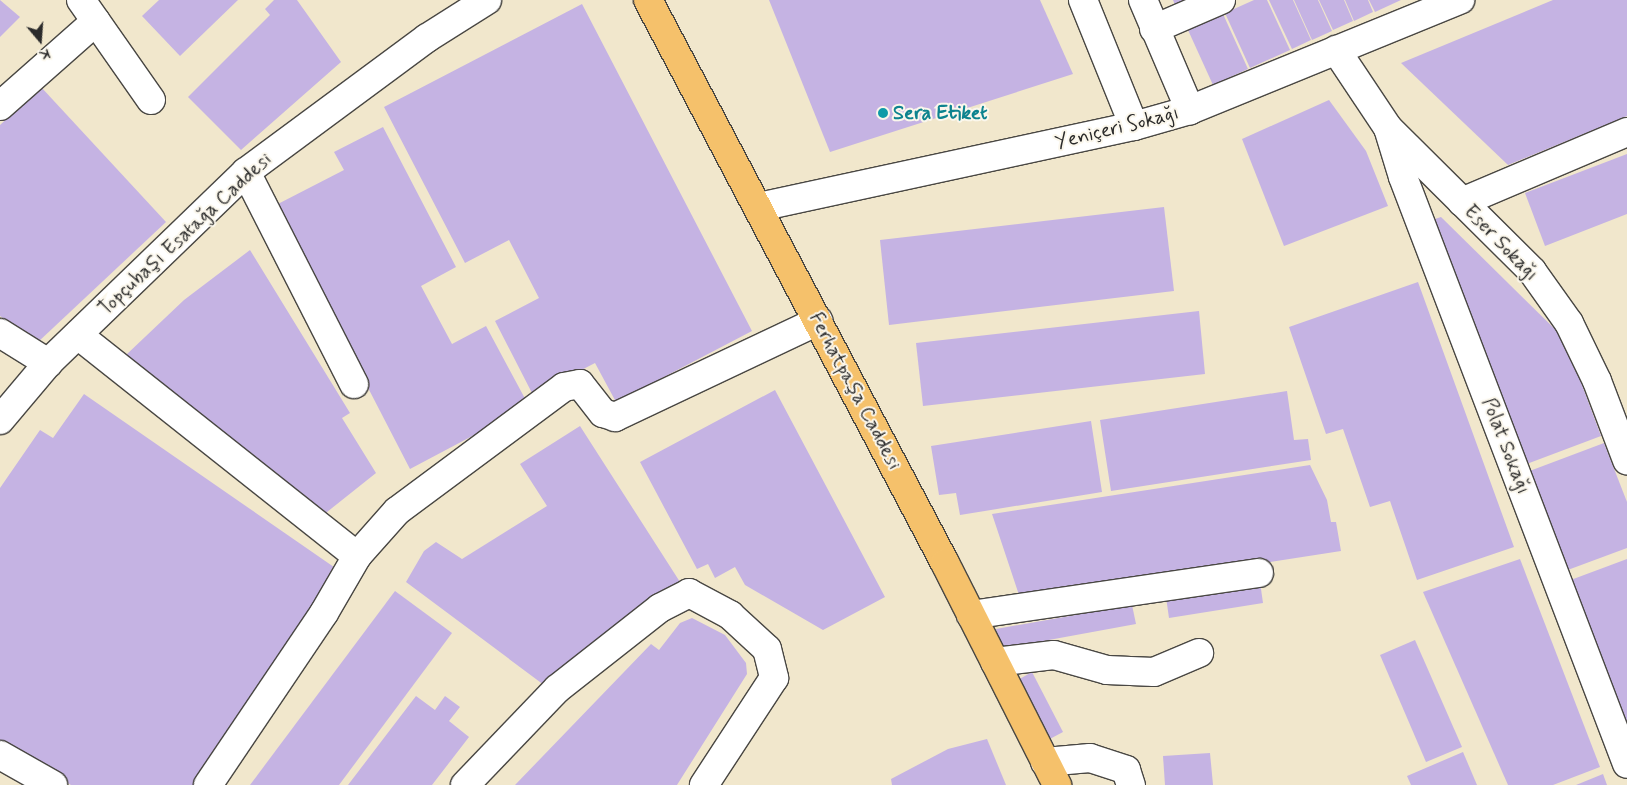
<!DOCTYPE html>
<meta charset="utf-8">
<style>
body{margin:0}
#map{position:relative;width:1627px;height:785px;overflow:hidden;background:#f1e7cc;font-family:Mynerve,sans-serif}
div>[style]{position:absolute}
.building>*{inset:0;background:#c5b3e3}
.roads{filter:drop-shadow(1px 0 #494743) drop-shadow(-1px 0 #494743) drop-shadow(0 1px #494743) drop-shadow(0 -1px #494743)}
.minor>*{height:28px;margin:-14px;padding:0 14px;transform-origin:14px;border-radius:14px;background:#fff}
.major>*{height:28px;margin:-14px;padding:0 14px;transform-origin:14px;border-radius:14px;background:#f5c16b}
.dots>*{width:14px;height:14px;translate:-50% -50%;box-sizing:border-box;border:2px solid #fbf7ec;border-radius:50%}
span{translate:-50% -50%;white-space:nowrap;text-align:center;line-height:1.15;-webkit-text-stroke:4px #fbf7ec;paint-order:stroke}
.culture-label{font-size:20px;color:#0d838f;font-weight:700}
.left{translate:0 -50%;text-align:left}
.street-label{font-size:20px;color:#2b2b2b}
.north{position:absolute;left:15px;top:15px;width:50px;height:50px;-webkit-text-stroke:4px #fbf7ec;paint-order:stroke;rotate:162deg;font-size:14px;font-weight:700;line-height:20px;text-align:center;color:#2b2b2b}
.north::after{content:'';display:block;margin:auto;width:18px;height:22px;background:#2b2b2b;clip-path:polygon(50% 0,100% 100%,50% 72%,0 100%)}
</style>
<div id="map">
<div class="building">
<div style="clip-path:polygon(0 0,20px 17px,0 37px)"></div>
<div style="clip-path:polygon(159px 0,238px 0,180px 56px,142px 16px)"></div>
<div style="clip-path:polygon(274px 0,297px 0,341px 62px,241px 150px,188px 97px,270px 15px,265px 9px)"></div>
<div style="clip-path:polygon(769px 0,1040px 0,1073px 74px,830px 152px)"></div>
<div style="clip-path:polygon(1173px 0,1199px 0,1177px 10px)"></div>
<div style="clip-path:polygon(1254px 0,1267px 0,1290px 50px,1250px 68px,1225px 13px)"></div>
<div style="clip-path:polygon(1269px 0,1293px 0,1311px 40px,1292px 49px)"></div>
<div style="clip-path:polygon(1294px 0,1318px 0,1332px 31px,1312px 40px)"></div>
<div style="clip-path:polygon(1319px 0,1344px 0,1353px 21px,1333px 30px)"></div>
<div style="clip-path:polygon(1345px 0,1368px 0,1373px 12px,1354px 21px)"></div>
<div style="clip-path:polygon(1369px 0,1401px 0,1375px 12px)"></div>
<div style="clip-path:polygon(1553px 0,1627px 0,1627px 116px,1508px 165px,1401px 63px)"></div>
<div style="clip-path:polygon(582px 4px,752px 331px,616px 402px,595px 363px,533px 395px,495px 321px,539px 298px,509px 240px,465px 263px,384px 107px)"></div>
<div style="clip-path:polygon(1223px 14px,1248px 69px,1213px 85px,1188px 30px)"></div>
<div style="clip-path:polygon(41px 87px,166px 222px,37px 343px,0 316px,0 125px)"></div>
<div style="clip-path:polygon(1329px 100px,1366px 151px,1388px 206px,1284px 246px,1242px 139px)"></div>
<div style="clip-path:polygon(383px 127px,456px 267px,421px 286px,452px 344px,486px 326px,529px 406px,410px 469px,274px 206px,344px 170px,334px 152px)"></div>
<div style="clip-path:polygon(1627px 154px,1627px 214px,1545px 246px,1525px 193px)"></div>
<div style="clip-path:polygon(1164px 207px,1174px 291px,889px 325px,880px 240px)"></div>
<div style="clip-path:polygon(1441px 217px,1565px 339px,1601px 436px,1524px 465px,1432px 220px)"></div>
<div style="clip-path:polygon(250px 250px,350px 413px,342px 418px,376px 473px,322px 516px,269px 482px,126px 355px,184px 300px)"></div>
<div style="clip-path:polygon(1418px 282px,1514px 547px,1417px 580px,1390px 501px,1370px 507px,1343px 429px,1326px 434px,1289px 327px)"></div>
<div style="clip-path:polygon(1199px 311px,1205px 374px,923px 406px,916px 343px)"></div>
<div style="clip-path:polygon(775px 390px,885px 597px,823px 630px,745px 585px,735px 567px,715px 578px,708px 564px,697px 569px,640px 462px)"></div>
<div style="clip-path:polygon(1287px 391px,1294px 440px,1308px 439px,1311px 460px,1111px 491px,1100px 420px)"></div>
<div style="clip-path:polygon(84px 394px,344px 574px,198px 785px,71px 785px,0 742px,0 488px,40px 430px,53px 438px)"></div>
<div style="clip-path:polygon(1091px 421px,1102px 492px,960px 515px,956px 493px,939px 495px,931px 446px)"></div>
<div style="clip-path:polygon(580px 426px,680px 582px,544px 685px,406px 582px,424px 551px,436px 542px,462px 559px,547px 506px,520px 464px)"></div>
<div style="clip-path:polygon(1604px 443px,1627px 502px,1627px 548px,1565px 571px,1527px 472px)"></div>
<div style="clip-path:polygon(1310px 465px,1327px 500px,1331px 522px,1336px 522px,1341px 551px,1021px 601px,992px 514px)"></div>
<div style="clip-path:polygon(1520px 559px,1600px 767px,1553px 785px,1508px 785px,1423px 592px)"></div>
<div style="clip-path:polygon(1627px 559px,1627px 736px,1568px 581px)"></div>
<div style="clip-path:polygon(1260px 582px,1263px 603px,1169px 618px,1166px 597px)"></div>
<div style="clip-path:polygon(395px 591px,452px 633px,339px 785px,250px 785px)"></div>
<div style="clip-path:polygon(1132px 605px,1136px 624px,1000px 649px,996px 629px)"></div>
<div style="clip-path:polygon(692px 618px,725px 635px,746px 663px,747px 674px,677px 785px,515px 785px,651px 644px,659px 650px,680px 623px)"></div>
<div style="clip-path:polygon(1415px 640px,1462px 747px,1426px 762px,1380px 655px)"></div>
<div style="clip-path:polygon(1032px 672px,1063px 732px,1046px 741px,1014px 682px)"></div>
<div style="clip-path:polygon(416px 696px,435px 710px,445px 696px,460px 707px,449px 721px,469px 737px,432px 785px,348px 785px)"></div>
<div style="clip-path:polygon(987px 739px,1006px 785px,892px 785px,891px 779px,948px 749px)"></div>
<div style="clip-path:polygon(1463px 752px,1477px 785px,1411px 785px,1407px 776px)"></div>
<div style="clip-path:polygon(1210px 753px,1213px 785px,1165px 785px,1163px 756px)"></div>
<div style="clip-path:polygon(1603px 774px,1607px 785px,1576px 785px)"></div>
</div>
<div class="roads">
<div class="minor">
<div style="left:81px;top:0;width:122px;rotate:55deg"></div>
<div style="left:1083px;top:0;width:136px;rotate:68deg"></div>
<div style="left:1143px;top:0;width:120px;rotate:66.9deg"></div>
<div style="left:1154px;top:29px;width:73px;rotate:-23.4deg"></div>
<div style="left:1336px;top:50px;width:94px;rotate:56.3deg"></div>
<div style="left:1388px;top:128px;width:203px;rotate:44.8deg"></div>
<div style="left:1532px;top:271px;width:64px;rotate:54.6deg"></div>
<div style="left:1569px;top:323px;width:64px;rotate:64.2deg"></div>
<div style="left:1597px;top:381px;width:85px;rotate:69.2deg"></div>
<div style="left:0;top:106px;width:128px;rotate:-41.5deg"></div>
<div style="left:1388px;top:128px;width:51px;rotate:73deg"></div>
<div style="left:1403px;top:177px;width:628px;rotate:69.11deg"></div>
<div style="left:246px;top:172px;width:238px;rotate:63deg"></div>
<div style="left:1462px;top:202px;width:179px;rotate:-23deg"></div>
<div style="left:759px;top:207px;width:384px;rotate:-12.2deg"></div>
<div style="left:1134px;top:126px;width:58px;rotate:-15.9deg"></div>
<div style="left:1190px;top:110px;width:292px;rotate:-22.2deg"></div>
<div style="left:0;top:333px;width:57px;rotate:32deg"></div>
<div style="left:78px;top:335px;width:356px;rotate:38.4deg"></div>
<div style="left:0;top:420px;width:75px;rotate:-49.9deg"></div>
<div style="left:48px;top:363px;width:275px;rotate:-44deg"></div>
<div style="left:246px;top:172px;width:225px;rotate:-36.5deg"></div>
<div style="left:427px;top:38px;width:71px;rotate:-32.3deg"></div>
<div style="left:971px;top:615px;width:291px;rotate:-8.3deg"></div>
<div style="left:995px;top:662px;width:59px;rotate:-6.8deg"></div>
<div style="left:1054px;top:655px;width:55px;rotate:15.8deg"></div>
<div style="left:1107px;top:670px;width:47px;rotate:2.4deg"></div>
<div style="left:1154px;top:672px;width:49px;rotate:-22.9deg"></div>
<div style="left:0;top:755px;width:61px;rotate:29.5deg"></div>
<div style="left:1045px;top:762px;width:45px;rotate:-5.1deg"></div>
<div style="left:1090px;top:758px;width:38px;rotate:18deg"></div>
<div style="left:1126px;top:770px;width:16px;rotate:72deg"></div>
<div style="left:208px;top:785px;width:207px;rotate:-56deg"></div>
<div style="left:324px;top:613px;width:66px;rotate:-59.9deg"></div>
<div style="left:357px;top:556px;width:60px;rotate:-48.4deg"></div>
<div style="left:397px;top:511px;width:208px;rotate:-36.6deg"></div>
<div style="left:564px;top:387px;width:16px;rotate:-11deg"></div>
<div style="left:580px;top:384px;width:37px;rotate:52deg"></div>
<div style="left:603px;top:413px;width:13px;rotate:18deg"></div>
<div style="left:615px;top:417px;width:225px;rotate:-25.3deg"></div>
<div style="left:465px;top:785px;width:133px;rotate:-46.2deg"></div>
<div style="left:557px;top:689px;width:131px;rotate:-38.2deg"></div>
<div style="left:660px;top:608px;width:33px;rotate:-27deg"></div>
<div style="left:689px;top:593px;width:47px;rotate:28.2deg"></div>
<div style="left:730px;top:615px;width:50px;rotate:42.6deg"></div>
<div style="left:767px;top:649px;width:30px;rotate:76deg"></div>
<div style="left:774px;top:678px;width:128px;rotate:123.2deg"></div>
</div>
<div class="major">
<div style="left:648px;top:0;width:637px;rotate:62.19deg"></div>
<div style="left:945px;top:563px;width:249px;rotate:63.2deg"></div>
</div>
</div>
<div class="dots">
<div style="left:883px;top:113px;background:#0f9aa8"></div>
</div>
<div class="culture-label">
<span class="left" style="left:893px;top:113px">Sera Etiket</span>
</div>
<div class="street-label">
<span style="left:1117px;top:128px;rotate:-14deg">Yeniçeri Sokağı</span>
<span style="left:185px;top:234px;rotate:-43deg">Topçubaşı Esatağa Caddesi</span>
<span style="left:1501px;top:243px;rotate:46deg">Eser Sokağı</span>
<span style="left:855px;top:391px;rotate:62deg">Ferhatpaşa Caddesi</span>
<span style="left:1506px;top:446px;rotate:69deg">Polat Sokağı</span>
</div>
<div class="north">K</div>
</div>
